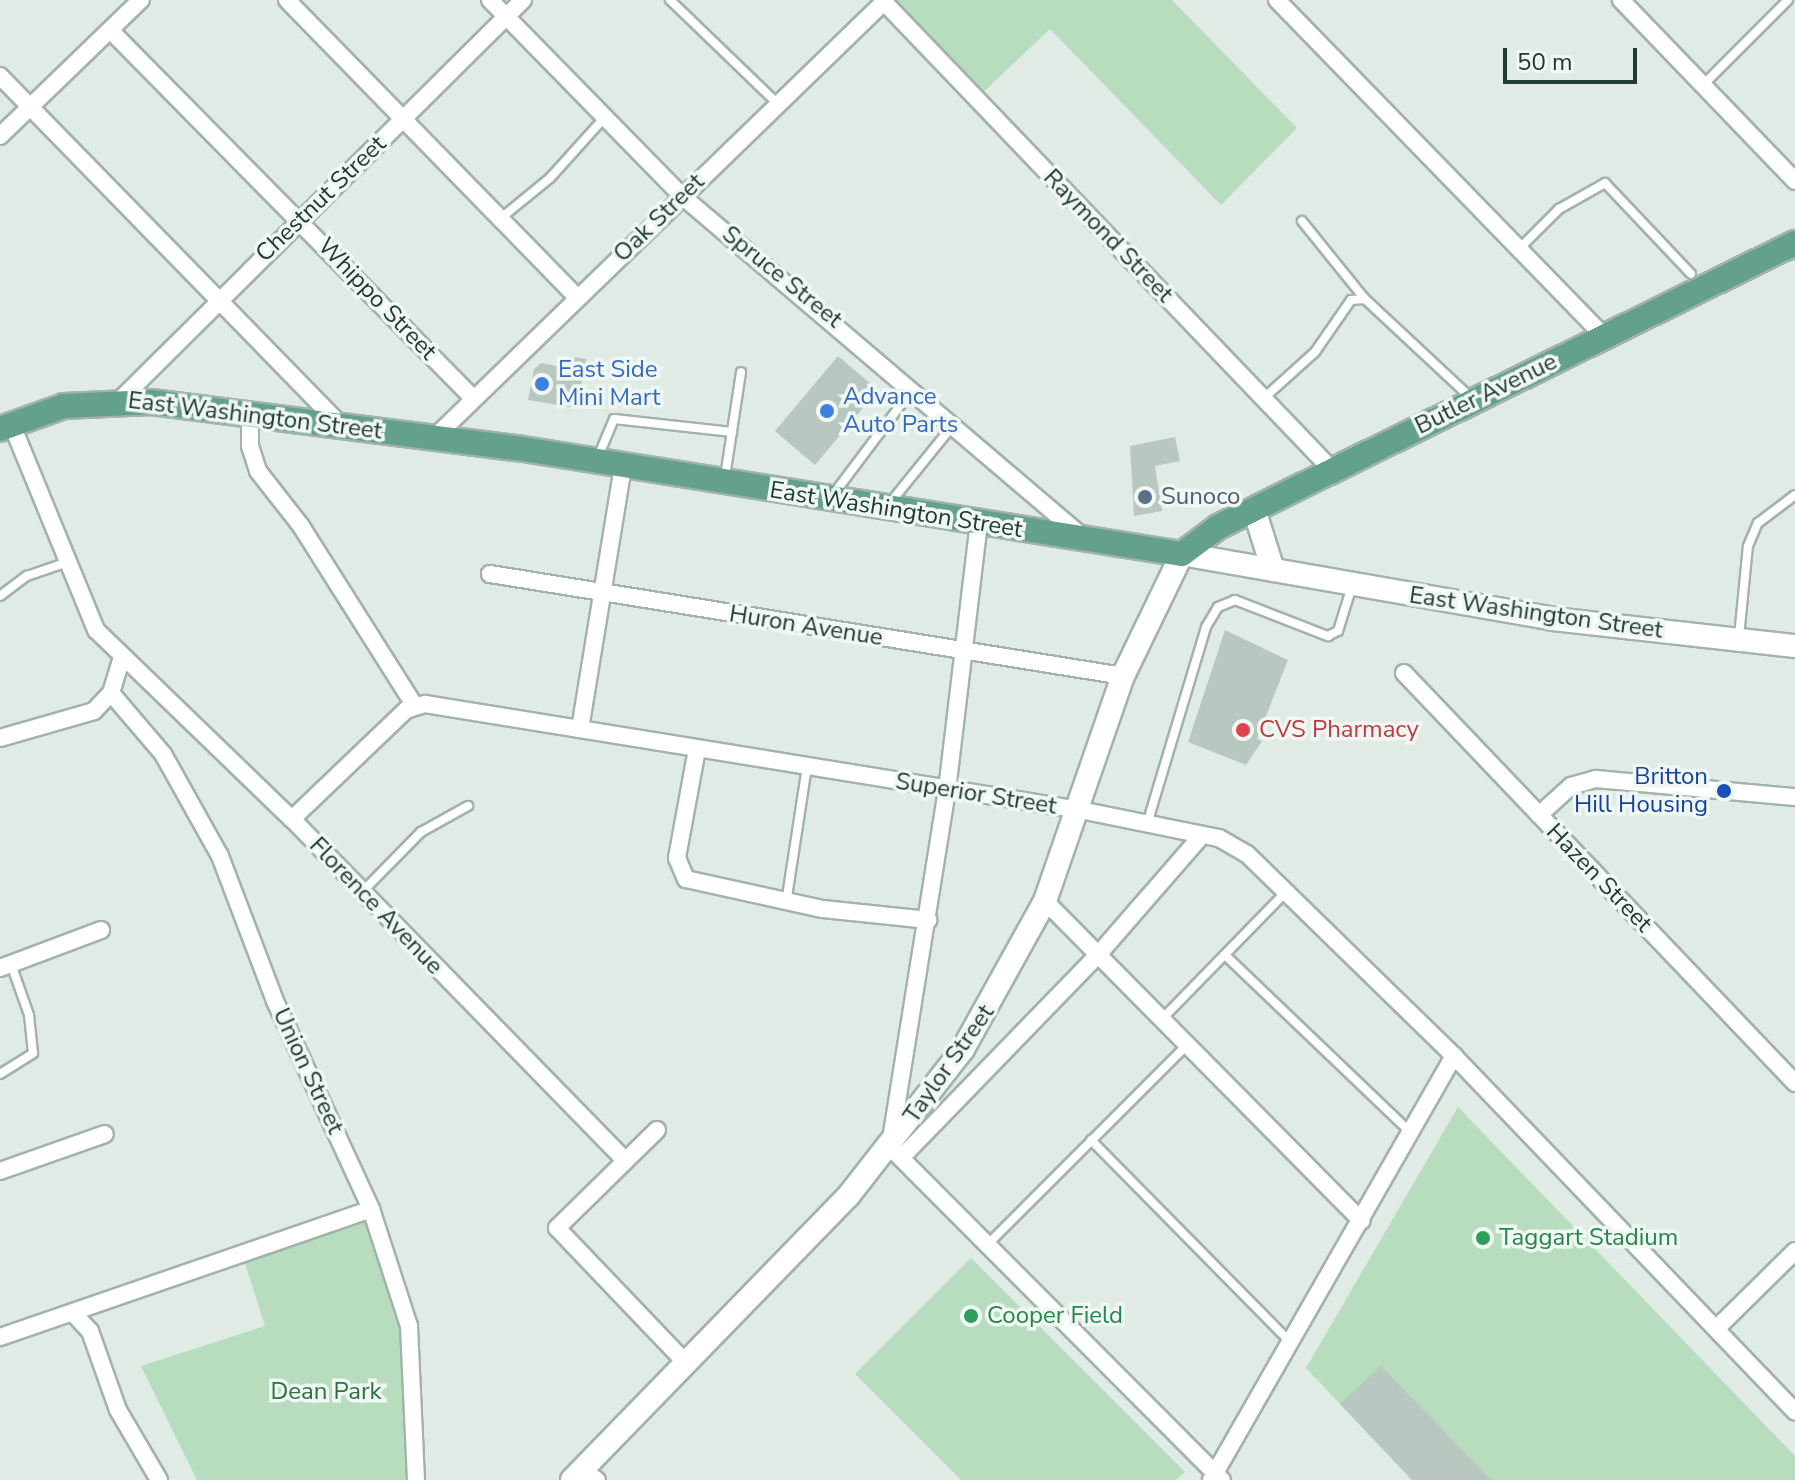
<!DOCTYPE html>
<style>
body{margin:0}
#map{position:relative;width:1795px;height:1480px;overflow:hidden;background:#dfebe4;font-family:"Nunito Sans",sans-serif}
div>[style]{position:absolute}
.green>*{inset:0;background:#b7ddbe}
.building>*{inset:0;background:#b8c8c0}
.roads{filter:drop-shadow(2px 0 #a2b3ab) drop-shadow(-2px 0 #a2b3ab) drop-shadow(0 2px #a2b3ab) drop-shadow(0 -2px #a2b3ab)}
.lane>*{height:8px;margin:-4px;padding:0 4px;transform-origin:4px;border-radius:4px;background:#fff}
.street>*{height:16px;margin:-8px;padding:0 8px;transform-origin:8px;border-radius:8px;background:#fff}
.secondary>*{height:22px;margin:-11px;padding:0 11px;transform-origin:11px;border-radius:11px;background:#fff}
.primary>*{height:24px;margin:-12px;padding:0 12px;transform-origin:12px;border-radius:12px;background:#63a18b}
.dots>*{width:22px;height:22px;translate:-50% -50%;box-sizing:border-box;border:4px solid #f0f7f3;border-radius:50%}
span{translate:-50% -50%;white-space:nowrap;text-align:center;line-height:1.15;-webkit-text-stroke:7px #f0f7f3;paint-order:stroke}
.street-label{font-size:24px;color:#203b31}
.shop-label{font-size:24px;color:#366cbe}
.left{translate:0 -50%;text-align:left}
.service-label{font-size:24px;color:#4e5e75}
.health-label{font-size:24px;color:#be3a42}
.transit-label{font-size:24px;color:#164399}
.right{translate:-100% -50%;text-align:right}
.leisure-label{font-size:24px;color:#27864d}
.park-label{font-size:24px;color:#2a723f}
.scale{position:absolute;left:1503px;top:48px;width:134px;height:36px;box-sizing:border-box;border:4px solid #203b31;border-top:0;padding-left:10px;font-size:24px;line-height:28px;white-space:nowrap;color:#203b31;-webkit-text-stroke:6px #f0f7f3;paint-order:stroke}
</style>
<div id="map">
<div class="green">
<div style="clip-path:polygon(886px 0,1172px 0,1297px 128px,1221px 205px,1050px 29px,976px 99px)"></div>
<div style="clip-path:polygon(1458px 1107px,1795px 1456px,1795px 1480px,1412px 1480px,1306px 1368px)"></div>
<div style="clip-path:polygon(371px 1209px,397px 1275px,416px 1480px,197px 1480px,141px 1366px,265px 1326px,242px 1254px)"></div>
<div style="clip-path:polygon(971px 1258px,1185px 1472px,1176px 1480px,961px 1480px,855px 1374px)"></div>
</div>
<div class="building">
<div style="clip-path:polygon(569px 356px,586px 359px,577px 408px,528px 400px,534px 369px,541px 363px,567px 368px)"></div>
<div style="clip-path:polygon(838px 356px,878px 390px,815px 465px,775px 431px)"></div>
<div style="clip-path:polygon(1175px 437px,1180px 461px,1155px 466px,1162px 511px,1134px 516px,1130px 446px)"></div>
<div style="clip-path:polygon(1225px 630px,1288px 660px,1257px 739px,1262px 741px,1246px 765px,1188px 742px)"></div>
<div style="clip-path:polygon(1381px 1366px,1491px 1480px,1412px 1480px,1340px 1404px)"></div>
</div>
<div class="roads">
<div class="lane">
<div style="left:670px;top:0;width:150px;rotate:43.9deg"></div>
<div style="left:1703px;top:85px;width:120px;rotate:-45deg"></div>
<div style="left:501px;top:218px;width:63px;rotate:-39.2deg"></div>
<div style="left:550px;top:178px;width:81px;rotate:-48deg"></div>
<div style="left:1302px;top:221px;width:100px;rotate:51.1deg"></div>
<div style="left:1519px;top:249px;width:57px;rotate:-45deg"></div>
<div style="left:1559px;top:209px;width:53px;rotate:-29.5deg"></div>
<div style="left:1605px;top:183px;width:125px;rotate:46.6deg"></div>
<div style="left:1264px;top:398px;width:69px;rotate:-42deg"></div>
<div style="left:1315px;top:352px;width:63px;rotate:-55.3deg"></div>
<div style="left:1351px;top:300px;width:14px;rotate:-4deg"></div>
<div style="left:1365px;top:299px;width:144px;rotate:43deg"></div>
<div style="left:598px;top:457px;width:41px;rotate:-67.2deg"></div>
<div style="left:614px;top:419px;width:119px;rotate:6.3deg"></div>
<div style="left:725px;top:477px;width:106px;rotate:-81.3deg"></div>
<div style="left:833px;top:495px;width:130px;rotate:-53.1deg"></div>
<div style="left:890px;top:503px;width:102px;rotate:-51deg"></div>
<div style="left:0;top:596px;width:34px;rotate:-37deg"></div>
<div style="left:27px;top:576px;width:40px;rotate:-18.9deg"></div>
<div style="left:1739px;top:637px;width:91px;rotate:-84.4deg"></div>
<div style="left:1748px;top:546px;width:25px;rotate:-67deg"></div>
<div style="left:1758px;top:523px;width:46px;rotate:-37.1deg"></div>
<div style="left:1147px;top:824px;width:206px;rotate:-73.3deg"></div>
<div style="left:1206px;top:627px;width:23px;rotate:-59deg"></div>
<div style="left:1218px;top:607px;width:18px;rotate:-22deg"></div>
<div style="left:1235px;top:600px;width:100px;rotate:21.2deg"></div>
<div style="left:1328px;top:636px;width:11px;rotate:-27deg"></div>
<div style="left:1338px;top:631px;width:47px;rotate:-72.7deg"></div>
<div style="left:362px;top:892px;width:84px;rotate:-45.5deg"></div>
<div style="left:421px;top:832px;width:54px;rotate:-29deg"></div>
<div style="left:787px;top:897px;width:132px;rotate:-81.3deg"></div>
<div style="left:1225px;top:955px;width:257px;rotate:43.7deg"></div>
<div style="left:1161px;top:1020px;width:179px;rotate:-45.7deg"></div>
<div style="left:0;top:1074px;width:39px;rotate:-32deg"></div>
<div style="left:33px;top:1053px;width:38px;rotate:-96deg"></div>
<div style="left:29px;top:1015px;width:54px;rotate:-109.4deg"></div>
<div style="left:1091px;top:1140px;width:284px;rotate:45.4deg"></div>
<div style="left:987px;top:1245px;width:281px;rotate:-45deg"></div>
</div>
<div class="street">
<div style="left:287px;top:0;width:414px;rotate:45.7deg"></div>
<div style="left:490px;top:0;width:274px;rotate:45.6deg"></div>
<div style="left:682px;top:196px;width:528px;rotate:40.39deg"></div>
<div style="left:1277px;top:0;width:469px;rotate:45.8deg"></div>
<div style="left:1621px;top:0;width:251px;rotate:46.1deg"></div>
<div style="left:884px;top:2px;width:648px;rotate:46.25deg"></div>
<div style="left:110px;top:30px;width:518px;rotate:45.39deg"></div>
<div style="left:0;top:76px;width:487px;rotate:45.7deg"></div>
<div style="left:0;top:136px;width:196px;rotate:-44deg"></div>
<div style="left:120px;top:400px;width:568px;rotate:-44.79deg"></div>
<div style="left:250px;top:415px;width:31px;rotate:90deg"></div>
<div style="left:250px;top:446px;width:26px;rotate:72deg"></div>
<div style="left:258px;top:471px;width:70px;rotate:52deg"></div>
<div style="left:301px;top:526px;width:213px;rotate:57.7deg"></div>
<div style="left:12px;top:425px;width:222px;rotate:67.7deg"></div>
<div style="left:96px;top:630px;width:272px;rotate:44deg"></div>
<div style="left:292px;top:819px;width:477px;rotate:45.7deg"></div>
<div style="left:434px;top:438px;width:629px;rotate:-44.1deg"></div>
<div style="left:979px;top:522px;width:270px;rotate:96.8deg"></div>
<div style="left:947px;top:790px;width:362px;rotate:99.1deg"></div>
<div style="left:890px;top:1147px;width:470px;rotate:45.1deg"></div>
<div style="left:490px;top:574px;width:641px;rotate:9.15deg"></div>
<div style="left:1404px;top:673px;width:567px;rotate:46.36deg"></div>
<div style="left:111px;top:693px;width:80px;rotate:49.6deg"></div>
<div style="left:163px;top:754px;width:117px;rotate:60.8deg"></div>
<div style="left:220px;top:856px;width:155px;rotate:69.2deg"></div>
<div style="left:275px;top:1001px;width:229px;rotate:65.2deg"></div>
<div style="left:371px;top:1209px;width:123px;rotate:72deg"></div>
<div style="left:409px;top:1326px;width:154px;rotate:87.4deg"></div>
<div style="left:580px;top:729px;width:266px;rotate:-80.7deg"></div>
<div style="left:0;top:738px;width:98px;rotate:-16deg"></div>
<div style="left:94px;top:711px;width:25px;rotate:-47deg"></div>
<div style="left:111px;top:693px;width:38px;rotate:-73deg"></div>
<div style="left:697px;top:749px;width:111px;rotate:100.4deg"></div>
<div style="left:677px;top:858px;width:23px;rotate:67deg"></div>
<div style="left:686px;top:879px;width:140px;rotate:12.4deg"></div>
<div style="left:823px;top:909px;width:106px;rotate:6deg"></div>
<div style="left:1539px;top:815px;width:43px;rotate:-42.2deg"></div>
<div style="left:1571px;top:786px;width:26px;rotate:-16deg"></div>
<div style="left:1596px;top:779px;width:200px;rotate:5.2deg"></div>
<div style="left:292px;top:819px;width:158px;rotate:-43.7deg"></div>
<div style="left:406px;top:710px;width:20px;rotate:-18deg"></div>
<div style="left:425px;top:704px;width:664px;rotate:9.19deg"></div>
<div style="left:1080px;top:810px;width:142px;rotate:11.4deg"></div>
<div style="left:1219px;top:838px;width:32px;rotate:30deg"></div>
<div style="left:1247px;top:854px;width:289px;rotate:44.3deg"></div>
<div style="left:1454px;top:1056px;width:493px;rotate:46.2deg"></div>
<div style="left:1045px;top:901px;width:450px;rotate:45.3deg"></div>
<div style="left:0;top:968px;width:108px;rotate:-20.6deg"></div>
<div style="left:657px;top:1130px;width:140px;rotate:135.6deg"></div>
<div style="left:557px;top:1228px;width:187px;rotate:46.3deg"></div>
<div style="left:901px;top:1158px;width:281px;rotate:-45.9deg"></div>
<div style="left:1097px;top:956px;width:160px;rotate:-49deg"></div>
<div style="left:0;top:1171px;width:111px;rotate:-19.4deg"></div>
<div style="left:73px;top:1313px;width:25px;rotate:47deg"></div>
<div style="left:90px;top:1331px;width:84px;rotate:70.5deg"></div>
<div style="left:118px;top:1410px;width:81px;rotate:59.6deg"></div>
<div style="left:1716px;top:1329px;width:111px;rotate:-44.6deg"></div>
<div style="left:0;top:1337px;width:392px;rotate:-19deg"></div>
<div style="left:582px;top:1470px;width:18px;rotate:34deg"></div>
<div style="left:1211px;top:1480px;width:489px;rotate:-60.2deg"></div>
</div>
<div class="secondary">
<div style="left:1254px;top:509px;width:64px;rotate:72.7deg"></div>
<div style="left:572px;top:1480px;width:397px;rotate:-45.8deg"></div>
<div style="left:849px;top:1195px;width:185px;rotate:-52deg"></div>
<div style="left:963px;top:1049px;width:169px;rotate:-61deg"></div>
<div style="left:1045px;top:901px;width:238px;rotate:-70.9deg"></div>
<div style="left:1123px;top:676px;width:136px;rotate:-64.2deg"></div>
<div style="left:1182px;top:554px;width:377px;rotate:9.9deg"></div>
<div style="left:1553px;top:619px;width:244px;rotate:6.4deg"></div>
</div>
<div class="primary">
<div style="left:0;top:429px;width:68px;rotate:-19.8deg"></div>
<div style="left:64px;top:406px;width:87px;rotate:-2.6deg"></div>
<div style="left:151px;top:402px;width:369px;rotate:7.2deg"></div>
<div style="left:517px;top:448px;width:673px;rotate:9.06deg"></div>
<div style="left:1182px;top:554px;width:45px;rotate:-36.9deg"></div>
<div style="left:1218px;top:527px;width:643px;rotate:-26.21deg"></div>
</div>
</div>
<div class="dots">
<div style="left:542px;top:384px;background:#3f7fe0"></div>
<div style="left:827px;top:411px;background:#3f7fe0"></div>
<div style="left:1145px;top:497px;background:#5c6f8a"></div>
<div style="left:1243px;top:730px;background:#e0444e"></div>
<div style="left:1724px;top:791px;background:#1a4fb4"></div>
<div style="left:1483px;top:1238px;background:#2e9e5b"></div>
<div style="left:971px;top:1316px;background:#2e9e5b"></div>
</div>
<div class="street-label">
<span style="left:321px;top:199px;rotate:-44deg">Chestnut Street</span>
<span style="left:659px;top:218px;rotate:-44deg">Oak Street</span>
<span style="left:1108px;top:236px;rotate:46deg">Raymond Street</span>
<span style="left:782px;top:277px;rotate:39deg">Spruce Street</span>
<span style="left:377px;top:299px;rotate:46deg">Whippo Street</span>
<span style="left:1486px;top:394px;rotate:-26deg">Butler Avenue</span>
<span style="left:255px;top:416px;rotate:7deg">East Washington Street</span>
<span style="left:896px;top:510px;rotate:9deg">East Washington Street</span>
<span style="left:1536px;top:613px;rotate:8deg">East Washington Street</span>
<span style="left:806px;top:626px;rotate:9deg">Huron Avenue</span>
<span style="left:976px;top:794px;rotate:9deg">Superior Street</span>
<span style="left:1599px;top:878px;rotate:46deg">Hazen Street</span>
<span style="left:376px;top:906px;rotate:46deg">Florence Avenue</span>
<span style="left:949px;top:1064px;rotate:-55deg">Taylor Street</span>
<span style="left:308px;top:1071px;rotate:65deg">Union Street</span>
</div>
<div class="shop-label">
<span class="left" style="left:558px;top:384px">East Side<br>Mini Mart</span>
<span class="left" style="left:843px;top:411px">Advance<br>Auto Parts</span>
</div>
<div class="service-label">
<span class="left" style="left:1161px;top:497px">Sunoco</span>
</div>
<div class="health-label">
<span class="left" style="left:1259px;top:730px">CVS Pharmacy</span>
</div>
<div class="transit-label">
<span class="right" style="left:1708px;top:791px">Britton<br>Hill Housing</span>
</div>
<div class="leisure-label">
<span class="left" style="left:1499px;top:1238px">Taggart Stadium</span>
<span class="left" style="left:987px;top:1316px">Cooper Field</span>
</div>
<div class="park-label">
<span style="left:326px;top:1392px">Dean Park</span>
</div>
<div class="scale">50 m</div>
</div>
